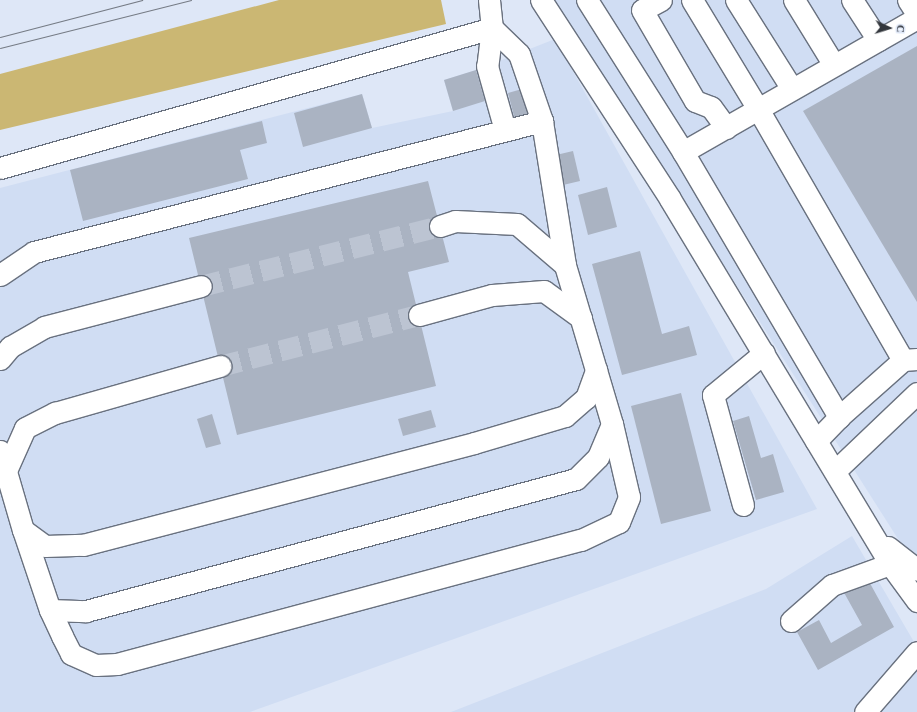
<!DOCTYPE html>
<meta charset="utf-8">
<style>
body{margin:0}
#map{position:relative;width:917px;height:712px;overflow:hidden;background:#dee7f7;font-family:"Libre Baskerville",serif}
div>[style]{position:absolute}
.built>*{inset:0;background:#d0ddf3}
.green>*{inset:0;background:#cbb773}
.building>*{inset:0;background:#aab3c2}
.minor-tunnel>*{height:21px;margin-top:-10.5px;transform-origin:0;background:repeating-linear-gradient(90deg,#bcc4d2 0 21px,transparent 0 31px)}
.roads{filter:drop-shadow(1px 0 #69717f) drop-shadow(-1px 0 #69717f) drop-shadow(0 1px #69717f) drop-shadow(0 -1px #69717f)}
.minor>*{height:21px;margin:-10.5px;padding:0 10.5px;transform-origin:10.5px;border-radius:10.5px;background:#fff}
.tram>*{height:1px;margin:-0.5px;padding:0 0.5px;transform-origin:0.5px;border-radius:0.5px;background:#757b85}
span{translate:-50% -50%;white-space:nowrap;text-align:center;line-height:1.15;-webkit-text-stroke:3.5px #dee7f7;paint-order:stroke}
.north{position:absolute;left:869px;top:8px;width:40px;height:40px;-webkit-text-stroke:3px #dee7f7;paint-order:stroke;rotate:94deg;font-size:11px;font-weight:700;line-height:16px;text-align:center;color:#32363c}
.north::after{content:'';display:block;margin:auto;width:14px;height:18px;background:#32363c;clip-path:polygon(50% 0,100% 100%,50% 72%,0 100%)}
</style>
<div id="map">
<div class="built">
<div style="clip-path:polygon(555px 0,917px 0,917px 556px,907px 553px)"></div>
<div style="clip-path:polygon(555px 39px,817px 509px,250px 712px,0 712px,0 188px,362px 94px,372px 128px,453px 111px,444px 80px,476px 70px)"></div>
<div style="clip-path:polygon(852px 536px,917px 647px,917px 712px,451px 712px,766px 589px)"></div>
</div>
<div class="green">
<div style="clip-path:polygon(279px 0,441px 0,446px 24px,0 130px,0 74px)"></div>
</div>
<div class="building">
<div style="clip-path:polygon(917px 46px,917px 302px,803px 111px)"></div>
<div style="clip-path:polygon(476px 70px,485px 101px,453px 111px,444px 80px)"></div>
<div style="clip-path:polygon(522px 89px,529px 116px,515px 120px,508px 93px)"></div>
<div style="clip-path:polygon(362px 94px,372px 128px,303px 147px,294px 113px)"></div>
<div style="clip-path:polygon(262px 121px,267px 143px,240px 150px,248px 179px,83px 221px,70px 170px)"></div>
<div style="clip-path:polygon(573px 151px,580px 181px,563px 185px,556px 155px)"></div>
<div style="clip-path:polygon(428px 181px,449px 262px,408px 272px,436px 386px,237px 435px,189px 238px)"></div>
<div style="clip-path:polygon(607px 187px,617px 227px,588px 235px,578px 195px)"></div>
<div style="clip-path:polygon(640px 251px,662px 334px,689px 326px,697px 355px,622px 375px,592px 264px)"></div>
<div style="clip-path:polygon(681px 393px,711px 511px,661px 524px,631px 406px)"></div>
<div style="clip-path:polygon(431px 410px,436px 427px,403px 436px,398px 419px)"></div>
<div style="clip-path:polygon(212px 414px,221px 444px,206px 448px,197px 419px)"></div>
<div style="clip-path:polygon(749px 416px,761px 458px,773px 454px,784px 492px,756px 500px,733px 421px)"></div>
<div style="clip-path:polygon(866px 576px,894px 627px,818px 670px,797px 632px,819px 620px,831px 643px,862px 625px,842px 589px)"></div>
</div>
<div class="minor-tunnel">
<div style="left:201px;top:286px;width:246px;rotate:-14.1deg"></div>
<div style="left:220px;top:366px;width:205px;rotate:-14.4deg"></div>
</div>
<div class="roads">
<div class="minor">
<div style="left:489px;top:0;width:28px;rotate:84deg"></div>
<div style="left:492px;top:28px;width:38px;rotate:97deg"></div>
<div style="left:487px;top:66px;width:66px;rotate:74.3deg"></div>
<div style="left:541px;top:0;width:237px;rotate:57deg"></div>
<div style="left:670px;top:199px;width:426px;rotate:58.9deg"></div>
<div style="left:890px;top:564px;width:46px;rotate:53.9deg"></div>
<div style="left:587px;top:0;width:180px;rotate:57.7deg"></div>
<div style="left:683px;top:152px;width:270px;rotate:-29.8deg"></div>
<div style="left:661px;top:0;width:21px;rotate:152deg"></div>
<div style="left:642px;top:10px;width:105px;rotate:59.8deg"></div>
<div style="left:695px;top:101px;width:17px;rotate:21deg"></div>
<div style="left:711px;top:107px;width:26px;rotate:54deg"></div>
<div style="left:692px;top:0;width:127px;rotate:58.8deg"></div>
<div style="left:758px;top:109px;width:290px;rotate:60deg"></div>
<div style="left:903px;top:360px;width:14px;rotate:-4deg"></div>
<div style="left:736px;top:0;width:105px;rotate:57.8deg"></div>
<div style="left:794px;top:0;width:76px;rotate:58.4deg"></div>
<div style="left:852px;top:0;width:48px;rotate:57deg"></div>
<div style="left:908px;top:0;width:17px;rotate:57deg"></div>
<div style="left:683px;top:152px;width:308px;rotate:59.5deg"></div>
<div style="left:0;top:168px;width:512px;rotate:-15.88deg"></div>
<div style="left:440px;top:226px;width:16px;rotate:-18deg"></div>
<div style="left:455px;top:221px;width:62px;rotate:2.8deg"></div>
<div style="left:517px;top:224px;width:63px;rotate:40.5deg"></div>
<div style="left:0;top:275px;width:41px;rotate:-34.1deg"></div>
<div style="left:34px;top:252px;width:525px;rotate:-14.46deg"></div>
<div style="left:419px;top:315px;width:76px;rotate:-15.3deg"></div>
<div style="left:492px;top:295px;width:52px;rotate:-4.4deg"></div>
<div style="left:544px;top:291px;width:46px;rotate:36.1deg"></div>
<div style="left:0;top:359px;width:16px;rotate:-50deg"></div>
<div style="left:10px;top:347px;width:39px;rotate:-30deg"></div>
<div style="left:44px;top:327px;width:162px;rotate:-14.6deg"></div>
<div style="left:816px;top:441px;width:33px;rotate:-46deg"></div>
<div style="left:839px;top:417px;width:86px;rotate:-41.7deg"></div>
<div style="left:0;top:451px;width:82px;rotate:73.8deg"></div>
<div style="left:23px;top:530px;width:84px;rotate:71.4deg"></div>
<div style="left:50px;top:610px;width:29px;rotate:65deg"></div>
<div style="left:62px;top:636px;width:20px;rotate:63deg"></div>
<div style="left:71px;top:654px;width:27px;rotate:24deg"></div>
<div style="left:96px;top:665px;width:21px;rotate:-3deg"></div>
<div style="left:117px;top:664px;width:480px;rotate:-15deg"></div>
<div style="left:581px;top:540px;width:42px;rotate:-25.3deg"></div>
<div style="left:619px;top:522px;width:27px;rotate:-68deg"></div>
<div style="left:629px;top:497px;width:75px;rotate:-103.1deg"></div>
<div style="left:835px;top:471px;width:113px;rotate:-43.6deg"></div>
<div style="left:5px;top:473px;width:49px;rotate:-66deg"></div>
<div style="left:25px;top:428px;width:34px;rotate:-27deg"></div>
<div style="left:55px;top:413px;width:172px;rotate:-15.9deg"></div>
<div style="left:743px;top:505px;width:114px;rotate:-105.3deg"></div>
<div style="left:713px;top:395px;width:66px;rotate:-39.5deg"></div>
<div style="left:23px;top:530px;width:27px;rotate:36deg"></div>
<div style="left:45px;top:546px;width:38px;rotate:-2deg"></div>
<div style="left:83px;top:545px;width:404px;rotate:-14.6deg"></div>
<div style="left:474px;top:443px;width:95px;rotate:-16.5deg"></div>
<div style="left:565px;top:416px;width:28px;rotate:-41deg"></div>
<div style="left:586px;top:398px;width:30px;rotate:-70deg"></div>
<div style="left:888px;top:547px;width:37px;rotate:38deg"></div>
<div style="left:50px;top:610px;width:36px;rotate:2deg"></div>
<div style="left:86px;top:611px;width:507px;rotate:-15.08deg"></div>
<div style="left:576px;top:479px;width:31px;rotate:-45deg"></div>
<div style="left:598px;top:457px;width:36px;rotate:-67deg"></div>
<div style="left:612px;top:424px;width:166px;rotate:-106.5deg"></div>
<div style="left:565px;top:265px;width:146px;rotate:-99.1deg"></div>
<div style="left:542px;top:121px;width:71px;rotate:-108.9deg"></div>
<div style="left:519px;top:54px;width:37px;rotate:-136deg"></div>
<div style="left:791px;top:621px;width:55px;rotate:-41.3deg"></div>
<div style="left:832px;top:585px;width:62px;rotate:-19.9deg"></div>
<div style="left:865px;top:712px;width:79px;rotate:-49.1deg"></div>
</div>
</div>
<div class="tram">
<div style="left:0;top:37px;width:147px;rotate:-14.6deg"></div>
<div style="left:0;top:48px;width:197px;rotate:-14.1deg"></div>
</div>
<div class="north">С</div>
</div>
